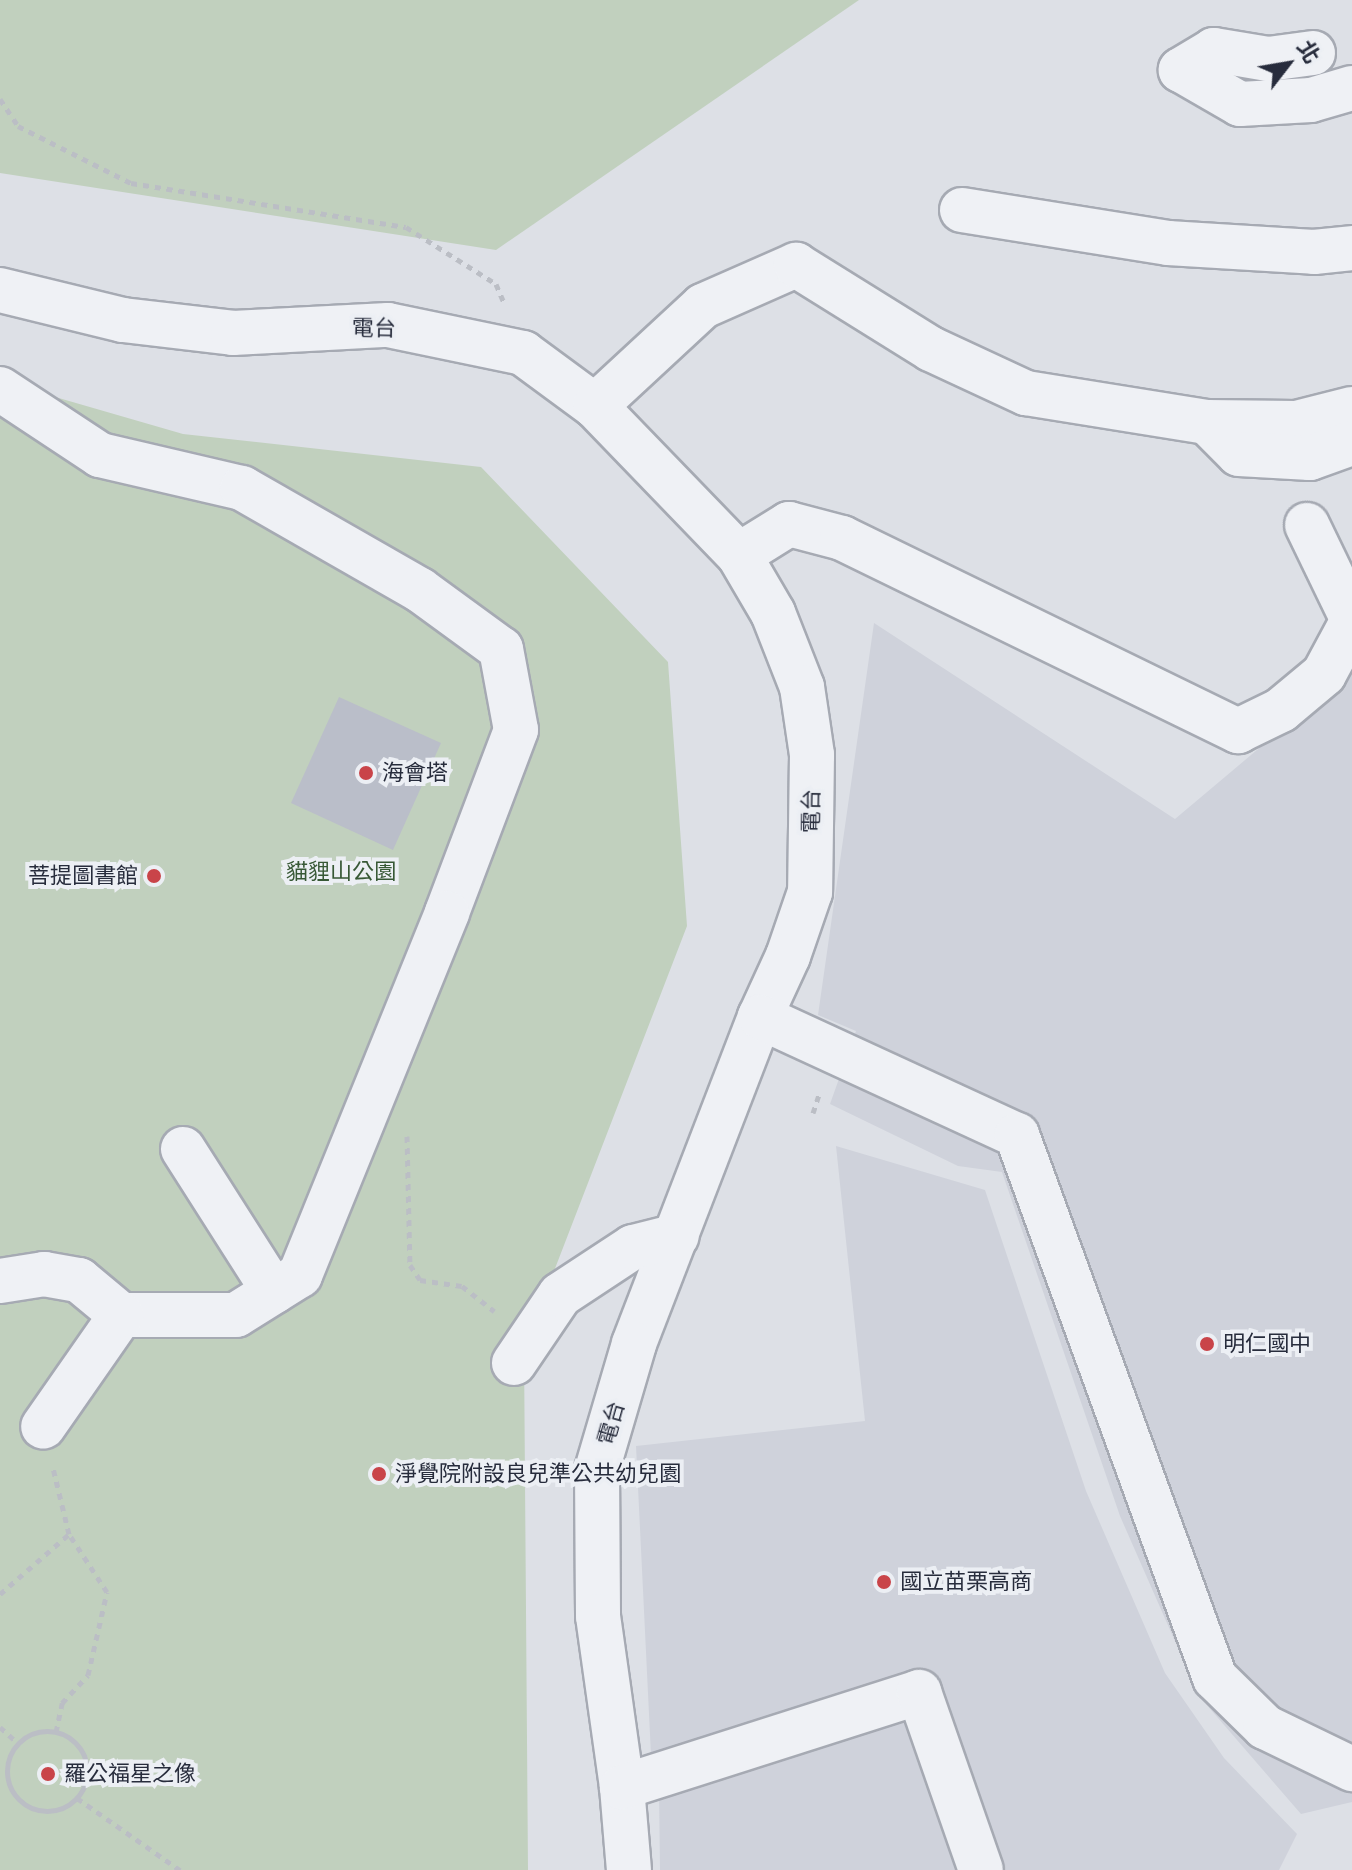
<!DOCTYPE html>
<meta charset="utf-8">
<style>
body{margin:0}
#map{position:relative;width:1352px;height:1870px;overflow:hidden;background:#dde0e6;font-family:"Asap Condensed","Noto Sans TC",sans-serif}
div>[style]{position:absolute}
.built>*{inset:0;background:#cfd2db}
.green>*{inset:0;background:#c1d0be}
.building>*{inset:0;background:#babec9}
.path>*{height:5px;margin-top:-2.5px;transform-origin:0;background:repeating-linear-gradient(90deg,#bbbec5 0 6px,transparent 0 12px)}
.path>.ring{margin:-2.5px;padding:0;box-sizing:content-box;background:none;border:5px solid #bbbec5;border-radius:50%}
.roads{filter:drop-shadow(2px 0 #a6aab3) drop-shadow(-2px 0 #a6aab3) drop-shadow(0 2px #a6aab3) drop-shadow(0 -2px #a6aab3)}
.minor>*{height:44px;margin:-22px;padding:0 22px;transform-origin:22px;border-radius:22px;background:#eff1f5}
.dots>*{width:22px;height:22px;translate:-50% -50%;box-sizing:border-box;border:4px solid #eceff4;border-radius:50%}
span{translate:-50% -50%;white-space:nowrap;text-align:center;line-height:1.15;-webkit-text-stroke:8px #eceff4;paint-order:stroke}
.street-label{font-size:22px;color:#272c3c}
.poi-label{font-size:22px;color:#272c3c}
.left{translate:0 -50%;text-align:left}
.right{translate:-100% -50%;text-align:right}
.park-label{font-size:22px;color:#375835}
.north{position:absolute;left:1248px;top:24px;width:80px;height:80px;-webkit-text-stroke:6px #eceff4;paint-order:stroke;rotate:59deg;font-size:22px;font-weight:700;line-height:32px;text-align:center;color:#272c3c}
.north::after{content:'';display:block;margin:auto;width:28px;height:36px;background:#272c3c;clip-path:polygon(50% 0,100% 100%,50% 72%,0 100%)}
</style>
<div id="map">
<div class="built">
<div style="clip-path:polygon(874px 623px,1175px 819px,1352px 670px,1352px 1802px,1301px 1814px,1199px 1696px,1120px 1516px,1002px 1172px,958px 1166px,830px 1104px,856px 1031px,818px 1015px)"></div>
<div style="clip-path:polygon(836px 1146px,985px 1190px,1086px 1491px,1165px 1673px,1224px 1758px,1297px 1834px,1279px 1870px,660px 1870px,659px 1790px,651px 1755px,636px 1446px,865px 1421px)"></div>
</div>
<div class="green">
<div style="clip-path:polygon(0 0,859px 0,496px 250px,0 173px)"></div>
<div style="clip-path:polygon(0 381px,183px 434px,481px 467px,668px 662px,687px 926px,524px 1349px,528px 1870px,0 1870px)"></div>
</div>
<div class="building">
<div style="clip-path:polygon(339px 697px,441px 743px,393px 850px,291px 803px)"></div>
</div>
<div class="path">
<div style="left:0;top:99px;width:32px;rotate:56deg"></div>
<div style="left:18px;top:126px;width:127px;rotate:26.8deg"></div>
<div style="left:131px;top:183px;width:278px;rotate:9.1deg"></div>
<div style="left:406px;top:227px;width:107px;rotate:32.3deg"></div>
<div style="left:496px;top:284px;width:21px;rotate:67deg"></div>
<div style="left:813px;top:1113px;width:20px;rotate:-72deg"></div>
<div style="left:407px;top:1136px;width:129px;rotate:88.7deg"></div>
<div style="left:410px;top:1265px;width:18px;rotate:56deg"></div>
<div style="left:420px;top:1280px;width:42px;rotate:8.1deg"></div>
<div style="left:462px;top:1286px;width:41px;rotate:38deg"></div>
<div style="left:0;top:1594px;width:91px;rotate:-41deg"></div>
<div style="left:69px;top:1534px;width:68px;rotate:-103.6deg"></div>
<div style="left:0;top:1727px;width:24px;rotate:42deg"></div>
<div class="ring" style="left:7px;top:1731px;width:75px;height:75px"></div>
<div style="left:56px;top:1732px;width:30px;rotate:-78deg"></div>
<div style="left:62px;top:1703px;width:38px;rotate:-47deg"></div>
<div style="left:88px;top:1675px;width:85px;rotate:-77.1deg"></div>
<div style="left:107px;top:1592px;width:69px;rotate:-123.2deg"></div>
<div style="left:77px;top:1798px;width:126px;rotate:35deg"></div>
</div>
<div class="roads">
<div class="minor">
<div style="left:1313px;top:53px;width:45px;rotate:172.4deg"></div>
<div style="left:1268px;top:59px;width:55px;rotate:-170.5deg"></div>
<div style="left:1214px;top:50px;width:39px;rotate:149deg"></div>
<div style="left:1181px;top:70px;width:68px;rotate:30deg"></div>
<div style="left:1240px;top:104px;width:71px;rotate:-3.2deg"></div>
<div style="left:1311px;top:100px;width:43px;rotate:-16.3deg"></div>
<div style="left:962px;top:210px;width:209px;rotate:9.1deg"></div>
<div style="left:1168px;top:243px;width:146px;rotate:3.5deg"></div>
<div style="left:1314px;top:252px;width:38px;rotate:-6deg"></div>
<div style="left:0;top:290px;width:127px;rotate:13.7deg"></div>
<div style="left:123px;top:320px;width:111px;rotate:6.7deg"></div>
<div style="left:233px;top:333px;width:155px;rotate:-3deg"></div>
<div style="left:388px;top:325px;width:138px;rotate:11.7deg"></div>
<div style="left:523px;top:353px;width:89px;rotate:36.4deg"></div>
<div style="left:595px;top:406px;width:207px;rotate:46deg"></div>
<div style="left:739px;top:555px;width:67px;rotate:59.6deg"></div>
<div style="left:773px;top:613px;width:79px;rotate:68.6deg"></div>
<div style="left:802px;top:687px;width:69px;rotate:81.6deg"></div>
<div style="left:812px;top:755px;width:137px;rotate:90.8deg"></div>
<div style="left:810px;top:892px;width:68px;rotate:109deg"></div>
<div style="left:788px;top:956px;width:67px;rotate:114.7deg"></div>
<div style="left:760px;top:1017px;width:350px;rotate:111.1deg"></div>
<div style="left:634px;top:1344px;width:131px;rotate:106.4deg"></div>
<div style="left:597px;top:1470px;width:146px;rotate:89.6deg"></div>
<div style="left:598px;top:1616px;width:173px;rotate:82deg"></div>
<div style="left:622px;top:1787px;width:83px;rotate:85.2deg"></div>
<div style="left:0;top:389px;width:120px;rotate:33.4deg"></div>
<div style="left:100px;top:455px;width:146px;rotate:13.1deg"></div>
<div style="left:242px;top:488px;width:205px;rotate:29.8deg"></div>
<div style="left:420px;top:590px;width:100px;rotate:36.1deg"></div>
<div style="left:501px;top:649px;width:82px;rotate:79.5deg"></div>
<div style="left:516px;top:730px;width:196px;rotate:110.7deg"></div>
<div style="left:447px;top:913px;width:391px;rotate:112.1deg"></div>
<div style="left:300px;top:1275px;width:75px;rotate:148deg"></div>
<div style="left:236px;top:1315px;width:115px;rotate:180deg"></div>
<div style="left:121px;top:1315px;width:136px;rotate:124.9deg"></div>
<div style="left:595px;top:406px;width:147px;rotate:-42.8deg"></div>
<div style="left:703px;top:306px;width:102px;rotate:-23.8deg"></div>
<div style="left:796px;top:265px;width:159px;rotate:31.9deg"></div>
<div style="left:931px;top:349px;width:105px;rotate:24.9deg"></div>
<div style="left:1026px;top:393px;width:183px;rotate:9.1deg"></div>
<div style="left:1207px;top:422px;width:89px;rotate:0.6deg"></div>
<div style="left:1296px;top:423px;width:58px;rotate:-14deg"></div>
<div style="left:1207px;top:422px;width:45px;rotate:45deg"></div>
<div style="left:1239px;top:454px;width:71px;rotate:3.2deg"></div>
<div style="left:1310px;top:458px;width:45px;rotate:-19.7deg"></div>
<div style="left:1307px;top:525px;width:103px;rotate:64.2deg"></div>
<div style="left:739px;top:555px;width:59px;rotate:-31.8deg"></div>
<div style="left:789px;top:524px;width:55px;rotate:14.8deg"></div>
<div style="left:842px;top:538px;width:441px;rotate:26deg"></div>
<div style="left:1238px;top:731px;width:48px;rotate:-26deg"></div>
<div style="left:1281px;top:710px;width:56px;rotate:-39.9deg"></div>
<div style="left:1324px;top:674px;width:59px;rotate:-61.7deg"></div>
<div style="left:760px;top:1017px;width:283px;rotate:24.7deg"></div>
<div style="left:1017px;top:1135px;width:578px;rotate:69.97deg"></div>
<div style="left:1215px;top:1678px;width:70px;rotate:44.4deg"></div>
<div style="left:1265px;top:1727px;width:97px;rotate:25.8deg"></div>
<div style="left:183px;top:1149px;width:169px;rotate:57.5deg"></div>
<div style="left:0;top:1281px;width:45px;rotate:-9deg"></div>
<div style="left:44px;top:1274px;width:36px;rotate:10deg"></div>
<div style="left:79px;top:1280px;width:55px;rotate:39.8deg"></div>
<div style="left:514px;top:1363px;width:82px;rotate:-55.9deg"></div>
<div style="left:560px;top:1295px;width:87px;rotate:-33.3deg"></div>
<div style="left:633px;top:1247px;width:45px;rotate:-14deg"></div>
<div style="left:622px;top:1787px;width:312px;rotate:-17.7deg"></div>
<div style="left:919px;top:1692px;width:188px;rotate:70.8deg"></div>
</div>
</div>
<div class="dots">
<div style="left:366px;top:773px;background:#c94449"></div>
<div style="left:154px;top:876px;background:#c94449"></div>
<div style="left:1207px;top:1344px;background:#c94449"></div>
<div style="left:379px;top:1474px;background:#c94449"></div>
<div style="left:884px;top:1582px;background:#c94449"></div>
<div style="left:48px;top:1774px;background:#c94449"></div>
</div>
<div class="street-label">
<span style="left:374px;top:328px;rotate:1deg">電台</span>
<span style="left:811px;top:811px;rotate:-89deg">電台</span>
<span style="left:611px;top:1423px;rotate:-74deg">電台</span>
</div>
<div class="poi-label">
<span class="left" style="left:382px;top:773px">海會塔</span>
<span class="right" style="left:138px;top:876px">菩提圖書館</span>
<span class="left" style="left:1223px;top:1344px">明仁國中</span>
<span class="left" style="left:395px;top:1474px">淨覺院附設良兒準公共幼兒園</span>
<span class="left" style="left:900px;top:1582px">國立苗栗高商</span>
<span class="left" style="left:64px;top:1774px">羅公福星之像</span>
</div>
<div class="park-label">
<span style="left:341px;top:872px">貓貍山公園</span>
</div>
<div class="north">北</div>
</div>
